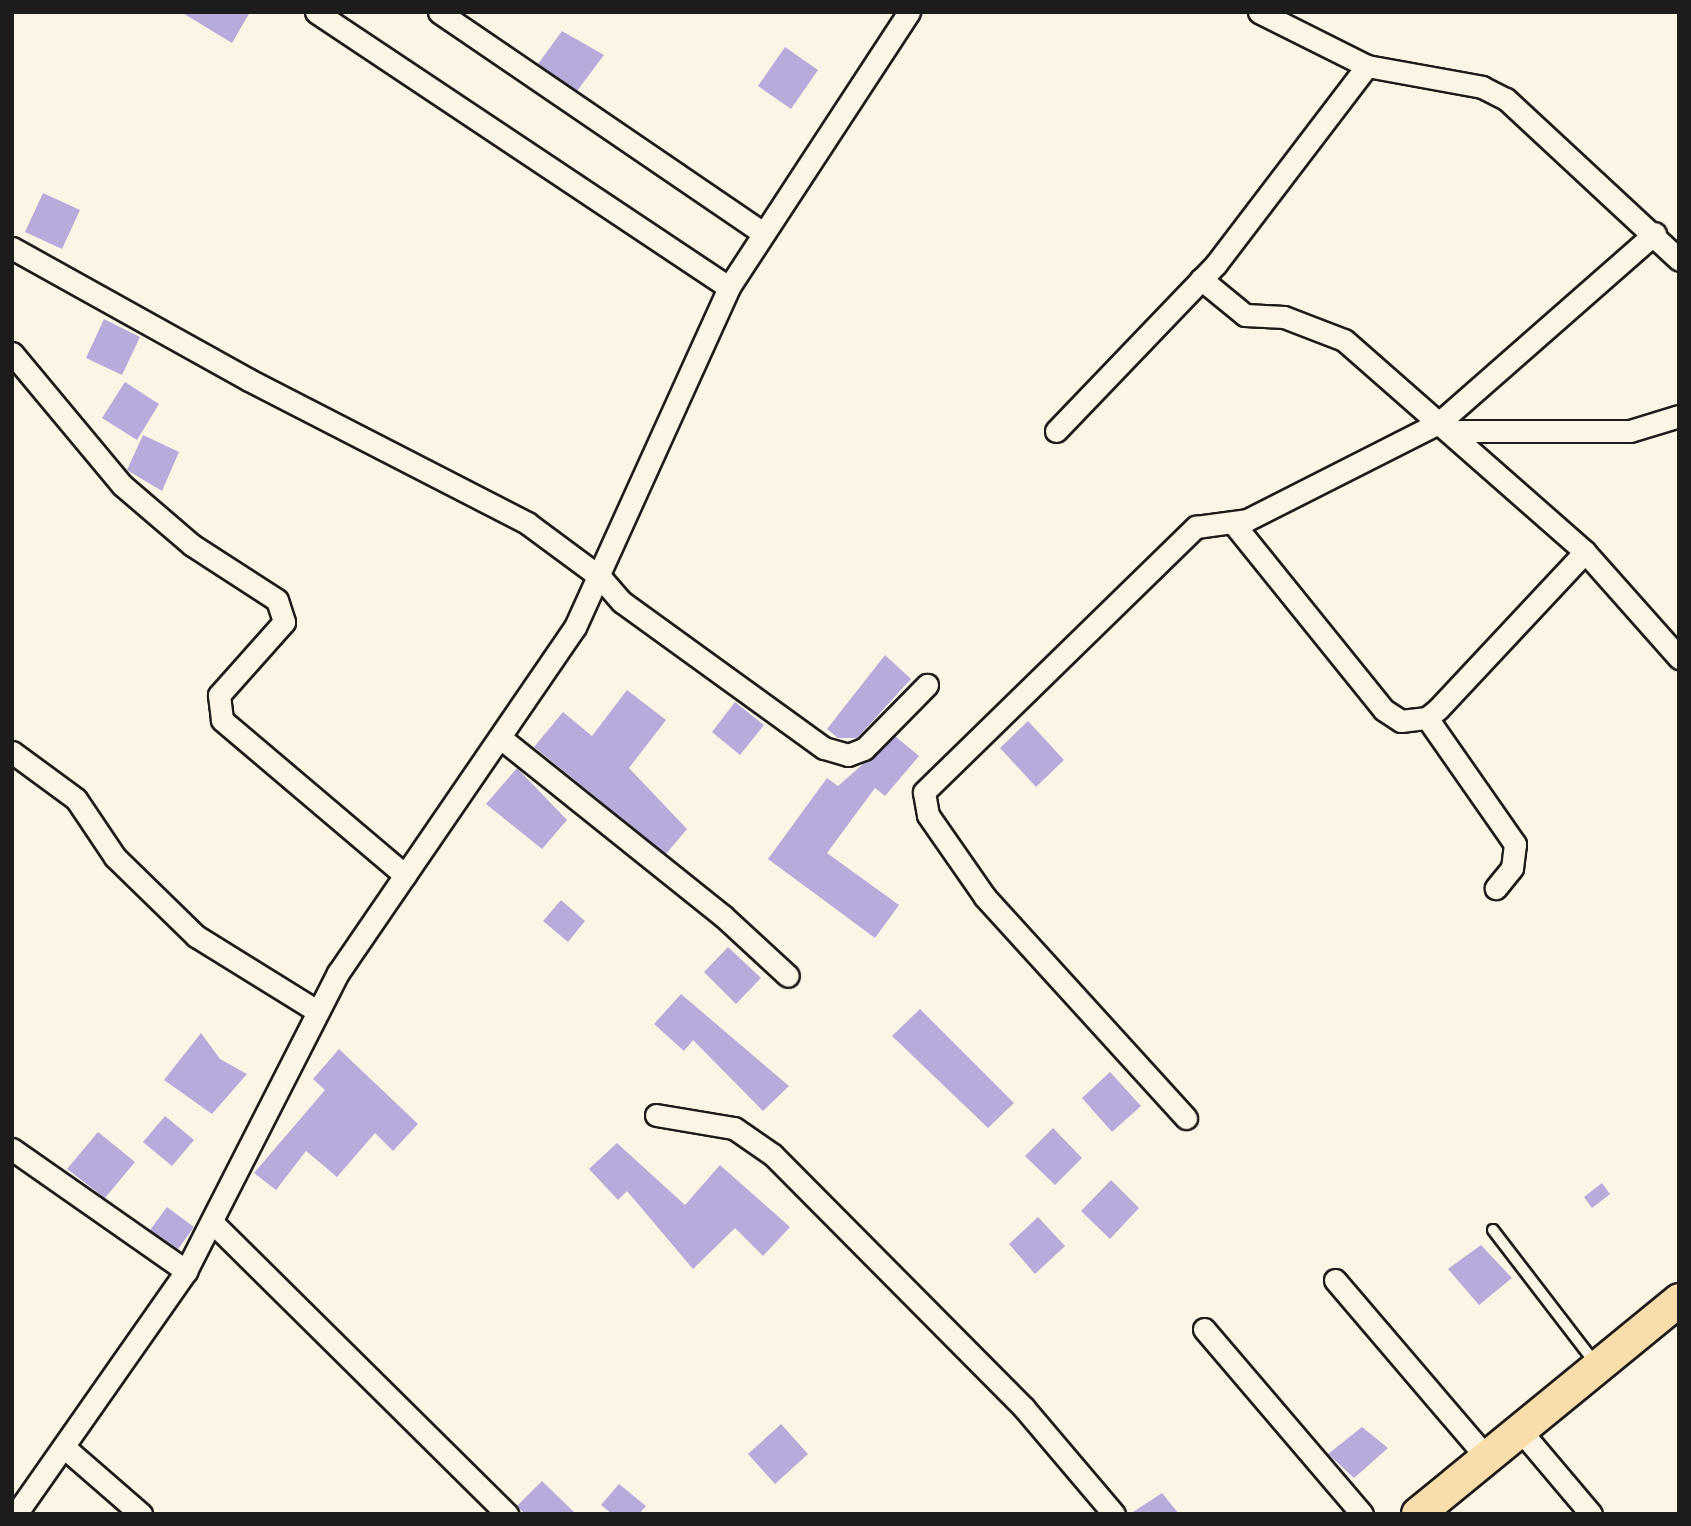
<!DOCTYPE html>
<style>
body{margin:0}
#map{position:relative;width:1691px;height:1526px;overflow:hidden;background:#fcf5e5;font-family:"Indie Flower",sans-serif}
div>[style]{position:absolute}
.building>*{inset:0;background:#b7abdb}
.roads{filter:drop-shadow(2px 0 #1c1c1c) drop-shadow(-2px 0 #1c1c1c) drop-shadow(0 2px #1c1c1c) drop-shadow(0 -2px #1c1c1c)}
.lane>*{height:10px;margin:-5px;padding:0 5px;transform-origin:5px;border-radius:5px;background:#fcf5e5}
.street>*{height:21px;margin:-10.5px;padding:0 10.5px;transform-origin:10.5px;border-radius:10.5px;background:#fcf5e5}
.primary>*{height:32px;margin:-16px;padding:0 16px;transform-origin:16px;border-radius:16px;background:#f9deab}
span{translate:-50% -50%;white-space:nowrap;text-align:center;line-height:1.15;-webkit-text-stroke:5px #fcf5e5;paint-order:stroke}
.frame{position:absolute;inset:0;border:14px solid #1c1c1c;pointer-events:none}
</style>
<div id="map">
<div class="building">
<div style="clip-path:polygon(181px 12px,250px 12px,232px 43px)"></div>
<div style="clip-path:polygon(562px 31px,604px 55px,577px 91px,538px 64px)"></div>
<div style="clip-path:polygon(785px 47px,818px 70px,791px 109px,758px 86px)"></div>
<div style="clip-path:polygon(43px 193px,80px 210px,62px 249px,25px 232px)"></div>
<div style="clip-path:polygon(104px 319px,140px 337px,122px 375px,86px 358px)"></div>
<div style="clip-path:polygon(125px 382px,159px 404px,137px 440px,102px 418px)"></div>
<div style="clip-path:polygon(143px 435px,179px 452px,162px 491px,127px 470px)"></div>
<div style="clip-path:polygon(885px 655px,911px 679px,857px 738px,838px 738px,827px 729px)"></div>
<div style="clip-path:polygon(627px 690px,666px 720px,629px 768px,687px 829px,666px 854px,534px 747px,563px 712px,592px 736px)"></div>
<div style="clip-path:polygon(735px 702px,764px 725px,740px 755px,712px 732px)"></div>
<div style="clip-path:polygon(1028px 721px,1064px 760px,1036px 787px,1000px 748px)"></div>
<div style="clip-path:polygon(895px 736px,919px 756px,885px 796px,875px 788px,827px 853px,899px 905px,875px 938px,768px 859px,827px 778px,838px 786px)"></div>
<div style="clip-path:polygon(517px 768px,567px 820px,542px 849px,486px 804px)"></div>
<div style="clip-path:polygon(561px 900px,585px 921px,568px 942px,543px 921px)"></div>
<div style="clip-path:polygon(728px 947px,761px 978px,736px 1004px,704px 972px)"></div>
<div style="clip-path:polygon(681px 994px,789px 1086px,763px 1111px,693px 1040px,684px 1051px,654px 1024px)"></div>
<div style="clip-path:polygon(920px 1009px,1014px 1103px,988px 1128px,892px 1036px)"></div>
<div style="clip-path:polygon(201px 1033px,220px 1059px,247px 1074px,212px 1114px,164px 1080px)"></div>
<div style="clip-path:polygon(339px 1049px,418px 1124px,393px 1151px,375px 1133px,337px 1177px,306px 1151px,276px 1190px,254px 1173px,325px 1090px,313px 1079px)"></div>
<div style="clip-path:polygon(1110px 1072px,1141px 1106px,1112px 1132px,1082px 1098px)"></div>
<div style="clip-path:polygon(165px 1116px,194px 1140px,172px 1166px,143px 1142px)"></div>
<div style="clip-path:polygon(1053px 1128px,1082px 1158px,1055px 1185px,1025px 1156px)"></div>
<div style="clip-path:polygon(98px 1132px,135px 1162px,105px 1198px,67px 1169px)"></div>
<div style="clip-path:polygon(617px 1143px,685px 1205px,720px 1165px,790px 1227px,763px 1256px,735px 1228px,693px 1269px,627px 1191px,618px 1200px,589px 1169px)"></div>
<div style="clip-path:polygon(1111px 1180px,1139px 1208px,1110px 1239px,1081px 1211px)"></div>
<div style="clip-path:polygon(1602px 1183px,1610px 1194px,1592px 1208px,1584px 1197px)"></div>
<div style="clip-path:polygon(167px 1207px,194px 1227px,178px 1249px,150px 1230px)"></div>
<div style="clip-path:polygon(1038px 1217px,1065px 1246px,1035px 1274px,1009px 1244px)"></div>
<div style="clip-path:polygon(1481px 1245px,1512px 1278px,1479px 1305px,1448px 1269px)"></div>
<div style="clip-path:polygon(781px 1424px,808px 1454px,775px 1484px,748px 1454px)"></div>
<div style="clip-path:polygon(1362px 1427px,1388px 1448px,1354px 1478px,1328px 1454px)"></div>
<div style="clip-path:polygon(542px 1481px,576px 1514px,525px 1514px,517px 1506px)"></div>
<div style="clip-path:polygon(619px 1484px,646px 1506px,639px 1514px,612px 1514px,601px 1505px)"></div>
<div style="clip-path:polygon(1162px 1493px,1179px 1514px,1130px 1514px)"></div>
</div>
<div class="roads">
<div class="lane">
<div style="left:1493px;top:1230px;width:169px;rotate:52.5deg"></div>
</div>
<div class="street">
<div style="left:316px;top:12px;width:496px;rotate:33.7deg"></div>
<div style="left:439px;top:12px;width:390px;rotate:34.3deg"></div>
<div style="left:1259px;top:12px;width:121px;rotate:26.6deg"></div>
<div style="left:1367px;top:66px;width:117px;rotate:10.3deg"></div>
<div style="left:1482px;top:87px;width:27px;rotate:27deg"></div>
<div style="left:1506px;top:99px;width:236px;rotate:42.9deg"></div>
<div style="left:12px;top:248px;width:271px;rotate:29.1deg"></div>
<div style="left:249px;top:380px;width:313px;rotate:27.2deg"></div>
<div style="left:527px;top:523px;width:91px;rotate:36.5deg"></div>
<div style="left:600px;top:577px;width:33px;rotate:49deg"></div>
<div style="left:622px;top:602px;width:249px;rotate:35.9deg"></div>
<div style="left:824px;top:748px;width:25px;rotate:16deg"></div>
<div style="left:848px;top:755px;width:17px;rotate:-21deg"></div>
<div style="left:864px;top:749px;width:90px;rotate:-45.5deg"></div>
<div style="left:1201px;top:279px;width:57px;rotate:39.3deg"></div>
<div style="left:1245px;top:315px;width:39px;rotate:3deg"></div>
<div style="left:1284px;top:317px;width:64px;rotate:21deg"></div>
<div style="left:1344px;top:340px;width:321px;rotate:41.3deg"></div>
<div style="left:1585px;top:552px;width:142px;rotate:48.4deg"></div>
<div style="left:12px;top:353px;width:172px;rotate:50.2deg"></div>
<div style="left:122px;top:485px;width:92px;rotate:40.6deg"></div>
<div style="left:192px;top:545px;width:101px;rotate:32.9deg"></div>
<div style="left:277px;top:600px;width:23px;rotate:72deg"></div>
<div style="left:284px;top:622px;width:98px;rotate:131.7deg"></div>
<div style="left:219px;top:695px;width:25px;rotate:83deg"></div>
<div style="left:222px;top:720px;width:240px;rotate:40.3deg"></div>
<div style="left:1056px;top:431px;width:231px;rotate:-46.2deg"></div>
<div style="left:1216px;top:264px;width:249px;rotate:-52.7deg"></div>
<div style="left:1450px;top:431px;width:180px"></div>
<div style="left:1630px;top:431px;width:51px;rotate:-17deg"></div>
<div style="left:1233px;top:523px;width:240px;rotate:51.1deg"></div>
<div style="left:1384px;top:710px;width:20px;rotate:33deg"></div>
<div style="left:1401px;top:721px;width:26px;rotate:-7deg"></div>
<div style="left:1427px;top:718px;width:14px;rotate:-39deg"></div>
<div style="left:1438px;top:709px;width:215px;rotate:-46.9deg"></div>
<div style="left:1427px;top:718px;width:154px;rotate:55.1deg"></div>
<div style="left:1515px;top:844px;width:24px;rotate:97deg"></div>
<div style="left:1512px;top:868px;width:26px;rotate:129deg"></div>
<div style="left:502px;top:739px;width:283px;rotate:38.7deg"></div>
<div style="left:723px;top:916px;width:88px;rotate:42.7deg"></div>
<div style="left:12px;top:752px;width:79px;rotate:36.3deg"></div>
<div style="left:76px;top:799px;width:70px;rotate:56.1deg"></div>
<div style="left:115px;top:857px;width:113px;rotate:44.3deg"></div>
<div style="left:196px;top:936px;width:142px;rotate:31.8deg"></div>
<div style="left:656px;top:1115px;width:79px;rotate:9.5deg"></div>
<div style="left:734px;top:1128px;width:47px;rotate:34.7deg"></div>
<div style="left:773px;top:1155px;width:356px;rotate:45.2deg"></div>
<div style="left:1024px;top:1408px;width:139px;rotate:49.7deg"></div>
<div style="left:1186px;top:1118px;width:299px;rotate:-132.3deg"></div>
<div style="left:985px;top:897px;width:100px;rotate:-124.8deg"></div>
<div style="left:928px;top:815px;width:23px;rotate:-100deg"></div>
<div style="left:924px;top:792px;width:380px;rotate:-44.3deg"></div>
<div style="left:1196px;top:527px;width:51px;rotate:-7.8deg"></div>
<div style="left:1247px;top:520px;width:216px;rotate:-26.9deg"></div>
<div style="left:1440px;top:422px;width:286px;rotate:-41.3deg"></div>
<div style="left:12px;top:1149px;width:213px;rotate:35deg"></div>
<div style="left:213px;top:1223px;width:414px;rotate:44.7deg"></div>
<div style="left:1335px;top:1280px;width:233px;rotate:49.5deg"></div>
<div style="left:1204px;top:1329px;width:243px;rotate:49.5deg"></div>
<div style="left:1520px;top:1430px;width:110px;rotate:49.8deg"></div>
<div style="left:65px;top:1448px;width:101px;rotate:41deg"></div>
<div style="left:16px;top:1514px;width:297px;rotate:-55deg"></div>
<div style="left:186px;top:1271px;width:335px;rotate:-63deg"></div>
<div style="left:338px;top:973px;width:419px;rotate:-55.6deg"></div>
<div style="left:575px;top:627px;width:373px;rotate:-65.6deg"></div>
<div style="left:729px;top:287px;width:329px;rotate:-56.8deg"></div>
</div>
<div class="primary">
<div style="left:1418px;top:1514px;width:338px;rotate:-39.3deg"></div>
</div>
</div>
<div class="frame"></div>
</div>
